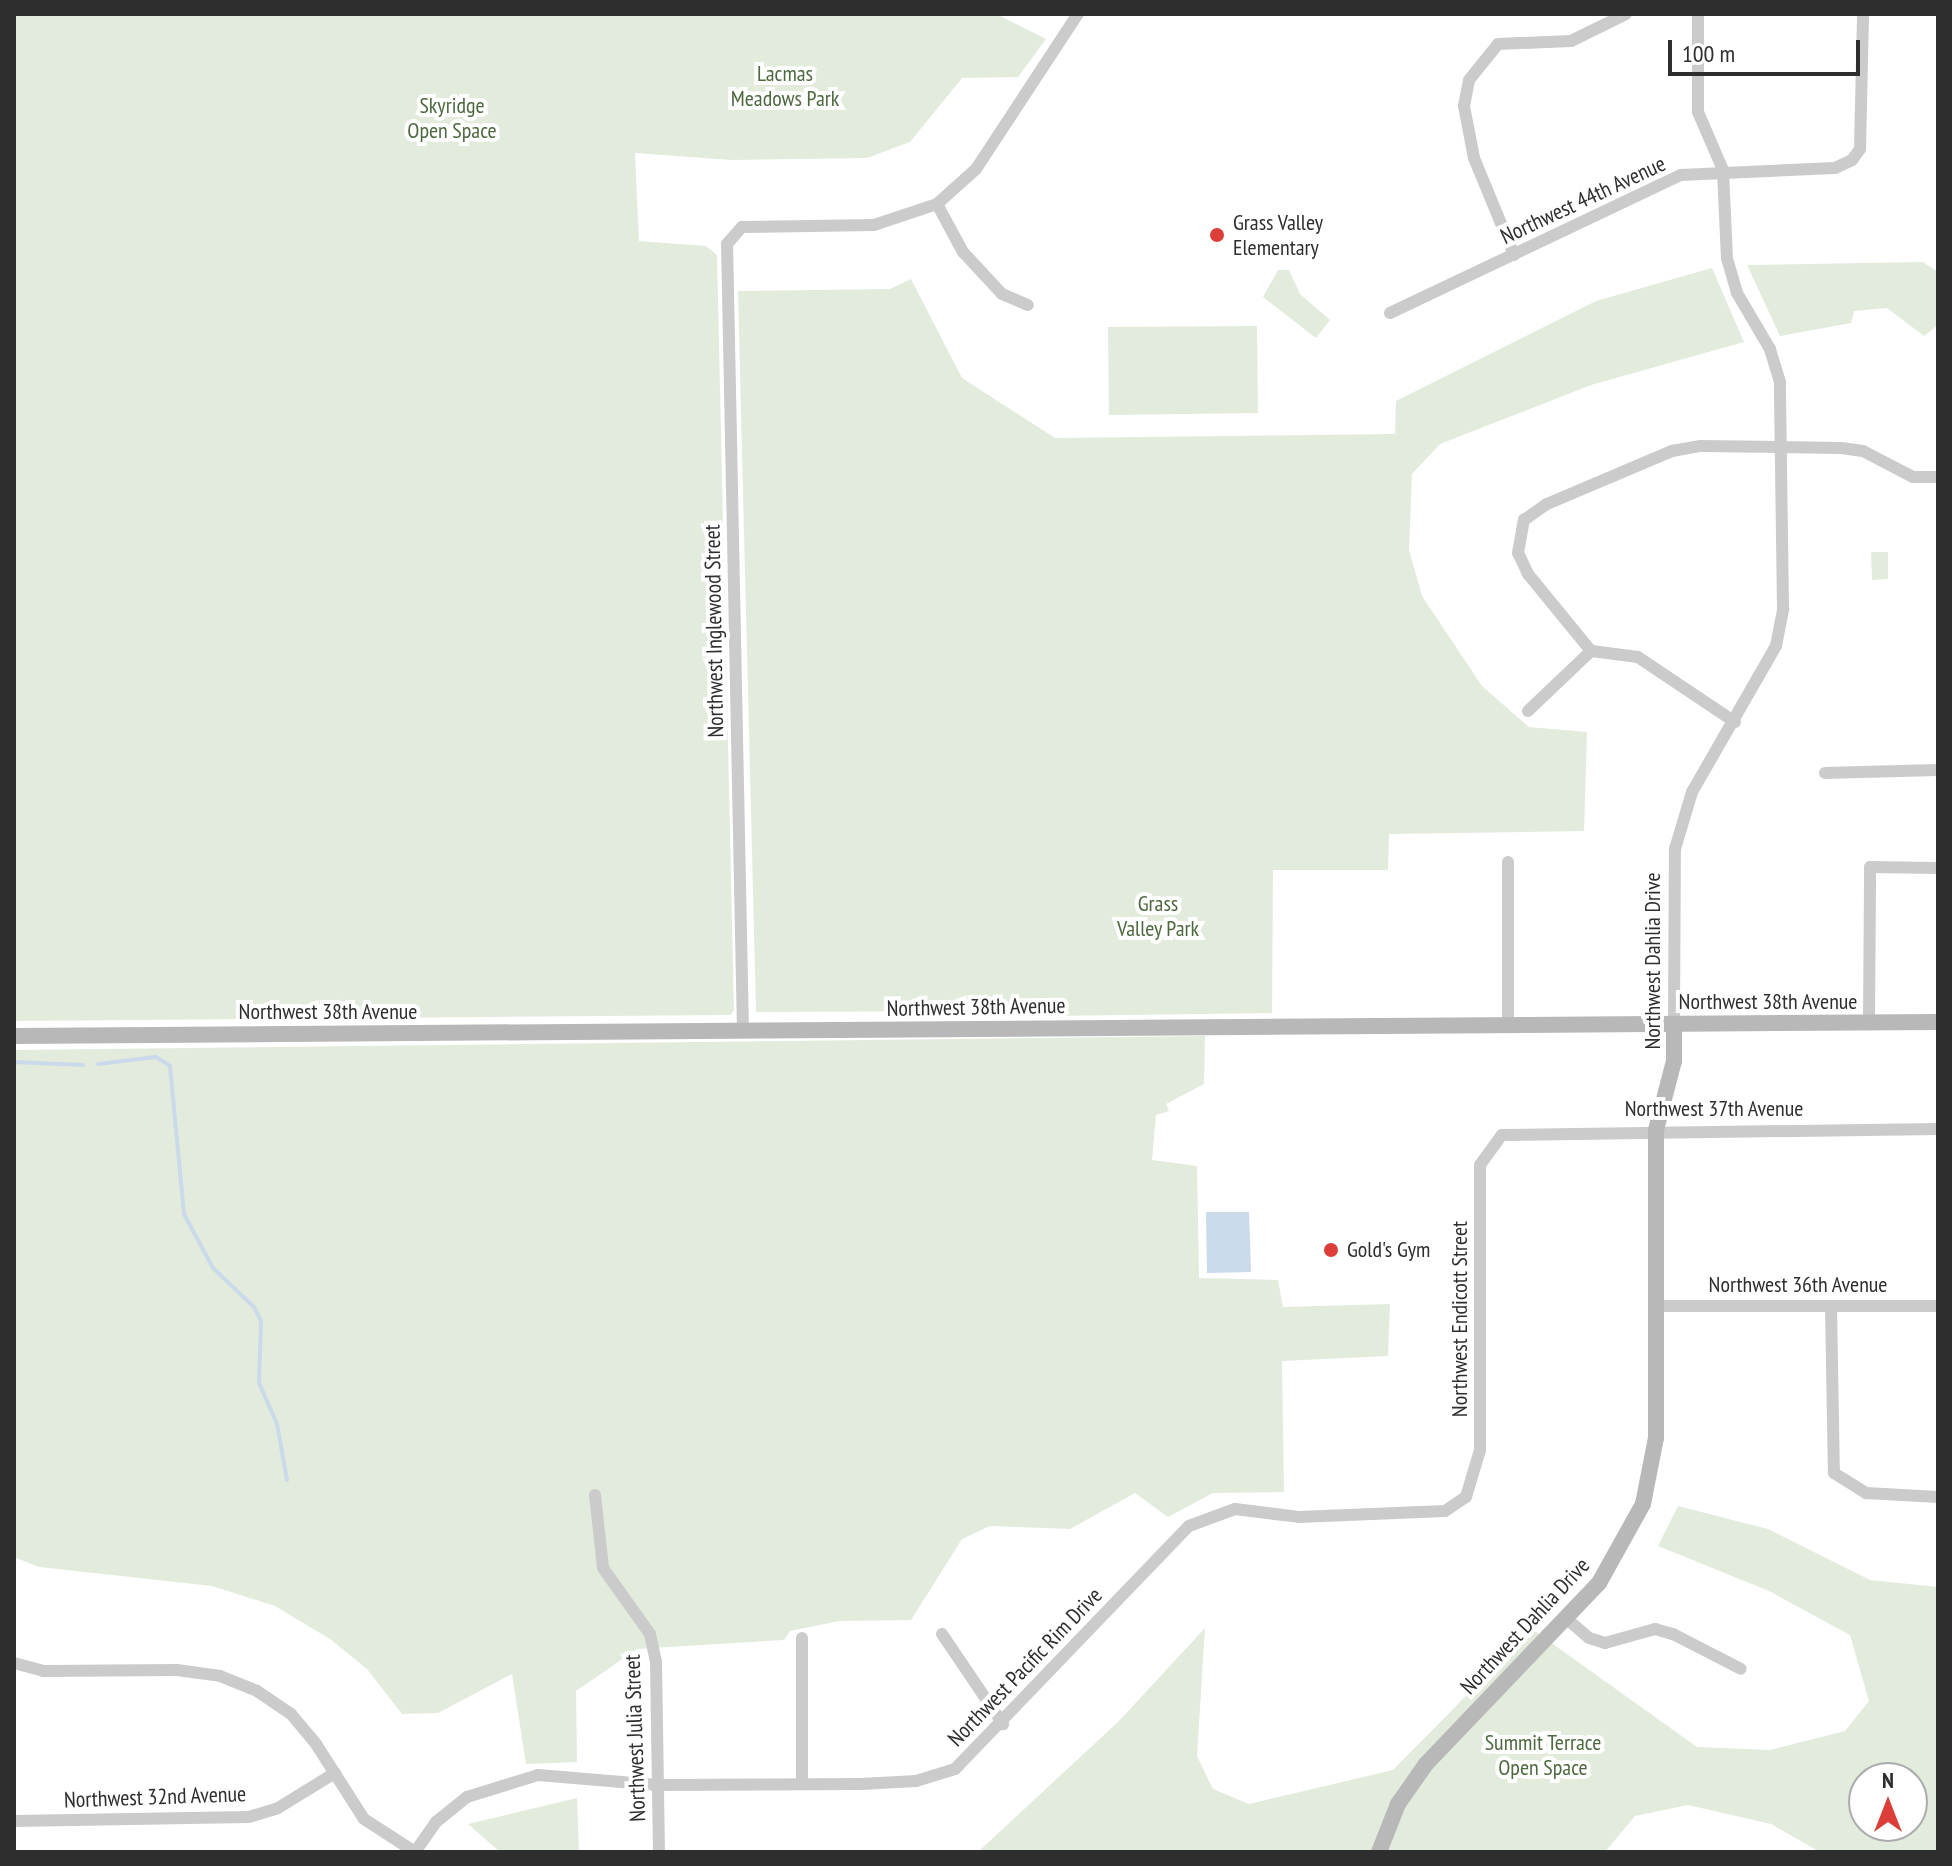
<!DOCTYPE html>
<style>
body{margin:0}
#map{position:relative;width:1952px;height:1866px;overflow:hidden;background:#fff;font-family:"PT Sans Narrow",sans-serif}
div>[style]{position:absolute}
.green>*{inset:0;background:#e3ebdd}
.water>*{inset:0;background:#cadaea}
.stream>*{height:4px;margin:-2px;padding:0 2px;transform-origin:2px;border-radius:2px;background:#cadaea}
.street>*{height:12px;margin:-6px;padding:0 6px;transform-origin:6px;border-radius:6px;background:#cbcbcb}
.secondary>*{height:16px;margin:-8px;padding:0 8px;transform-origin:8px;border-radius:8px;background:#b8b8b8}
.dots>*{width:22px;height:22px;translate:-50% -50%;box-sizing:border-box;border:4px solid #fff;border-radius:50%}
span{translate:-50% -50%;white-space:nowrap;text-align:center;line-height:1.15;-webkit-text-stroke:8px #fff;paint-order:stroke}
.park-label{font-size:22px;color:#4d683e}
.street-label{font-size:22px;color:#2e2e2e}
.poi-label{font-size:22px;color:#2e2e2e}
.left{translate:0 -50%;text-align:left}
.frame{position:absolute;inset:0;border:16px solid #2e2e2e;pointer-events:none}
.north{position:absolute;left:1848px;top:1762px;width:80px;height:80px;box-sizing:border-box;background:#fff;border:2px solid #ababab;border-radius:50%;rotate:0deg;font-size:22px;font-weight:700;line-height:32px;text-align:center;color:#2e2e2e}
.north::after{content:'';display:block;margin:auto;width:28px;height:36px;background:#dc3f3a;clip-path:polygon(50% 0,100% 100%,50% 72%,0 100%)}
.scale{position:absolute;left:1668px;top:40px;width:192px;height:36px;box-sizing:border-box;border:4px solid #2e2e2e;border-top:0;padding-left:10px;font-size:24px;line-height:28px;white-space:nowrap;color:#2e2e2e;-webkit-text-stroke:6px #fff;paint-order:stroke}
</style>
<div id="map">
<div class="green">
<div style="clip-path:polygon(14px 14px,996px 14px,1046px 39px,1018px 77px,962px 78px,910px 142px,867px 158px,731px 160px,635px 153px,639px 241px,706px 246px,717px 255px,734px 1011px,730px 1015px,14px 1021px)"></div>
<div style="clip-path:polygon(1923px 262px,1938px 272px,1938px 325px,1924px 336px,1887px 308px,1854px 311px,1851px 323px,1780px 336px,1747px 265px)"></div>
<div style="clip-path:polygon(1712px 268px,1744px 342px,1591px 385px,1440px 444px,1412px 474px,1409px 550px,1422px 596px,1482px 686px,1529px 727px,1587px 732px,1584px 831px,1389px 834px,1388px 870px,1273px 870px,1272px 1013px,981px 1017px,981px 1011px,756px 1012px,738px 291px,890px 289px,911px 279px,962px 378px,1055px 438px,1395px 434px,1396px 401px,1596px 301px)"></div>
<div style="clip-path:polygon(1278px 270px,1289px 270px,1300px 294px,1330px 320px,1316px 338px,1263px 297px)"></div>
<div style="clip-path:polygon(1257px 326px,1258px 413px,1109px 415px,1108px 327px)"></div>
<div style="clip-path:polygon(1871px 552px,1888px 552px,1888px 579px,1872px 580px)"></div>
<div style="clip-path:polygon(1205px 1036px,1204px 1084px,1166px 1104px,1169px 1111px,1156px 1115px,1152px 1160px,1197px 1166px,1199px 1278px,1278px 1280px,1283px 1307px,1390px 1304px,1388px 1356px,1282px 1361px,1284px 1492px,1213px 1493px,1168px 1517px,1135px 1493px,1070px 1529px,990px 1526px,962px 1539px,911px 1620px,839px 1621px,790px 1631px,784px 1640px,637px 1649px,576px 1691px,577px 1762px,526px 1764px,512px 1674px,438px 1713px,402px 1714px,367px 1669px,330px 1639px,275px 1606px,212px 1586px,39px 1567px,14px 1557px,14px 1050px)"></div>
<div style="clip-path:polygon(evenodd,1678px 1506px,1768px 1529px,1870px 1580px,1938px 1587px,1938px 1852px,1820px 1852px,1771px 1824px,1688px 1805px,1635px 1816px,1605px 1852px,978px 1852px,1119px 1721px,1205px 1628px,1197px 1756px,1213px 1789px,1249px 1804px,1393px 1770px,1532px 1629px,1697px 1747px,1770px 1750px,1845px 1731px,1869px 1701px,1850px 1635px,1769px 1591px,1658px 1546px,1678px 1506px,1864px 1778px,1912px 1778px,1912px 1826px,1864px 1826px,1864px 1778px)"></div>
<div style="clip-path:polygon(577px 1798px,579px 1852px,500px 1852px,468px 1824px)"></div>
</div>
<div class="water">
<div style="clip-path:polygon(1206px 1212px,1249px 1212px,1251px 1272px,1207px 1273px)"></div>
</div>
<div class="stream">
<div style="left:14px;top:1062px;width:69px;rotate:2.5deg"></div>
<div style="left:98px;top:1064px;width:58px;rotate:-6.9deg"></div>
<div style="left:156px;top:1057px;width:17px;rotate:33deg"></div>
<div style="left:170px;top:1066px;width:149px;rotate:84.6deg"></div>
<div style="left:184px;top:1214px;width:61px;rotate:61.8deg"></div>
<div style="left:213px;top:1268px;width:57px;rotate:43.6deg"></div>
<div style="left:254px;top:1307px;width:16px;rotate:63deg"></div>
<div style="left:261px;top:1321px;width:62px;rotate:91.8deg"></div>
<div style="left:259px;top:1383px;width:45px;rotate:66.3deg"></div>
<div style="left:277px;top:1424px;width:57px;rotate:79.9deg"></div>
</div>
<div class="street">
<div style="left:937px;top:204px;width:55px;rotate:61.6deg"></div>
<div style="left:963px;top:252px;width:57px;rotate:47.1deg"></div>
<div style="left:1002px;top:294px;width:28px;rotate:23deg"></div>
<div style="left:1514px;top:255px;width:105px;rotate:-112.4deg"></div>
<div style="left:1474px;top:158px;width:53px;rotate:-100.9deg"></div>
<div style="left:1464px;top:106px;width:26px;rotate:-79deg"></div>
<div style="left:1469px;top:80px;width:46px;rotate:-51.1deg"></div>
<div style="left:1498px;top:44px;width:73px;rotate:-2.4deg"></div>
<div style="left:1571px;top:41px;width:61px;rotate:-26.1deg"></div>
<div style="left:1390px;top:313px;width:322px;rotate:-25.4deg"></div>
<div style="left:1681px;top:175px;width:154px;rotate:-2.6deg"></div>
<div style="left:1835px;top:168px;width:19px;rotate:-25deg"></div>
<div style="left:1852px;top:160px;width:14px;rotate:-54deg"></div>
<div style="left:1860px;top:149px;width:135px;rotate:-88.7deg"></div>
<div style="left:1528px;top:711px;width:87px;rotate:-43.6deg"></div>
<div style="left:1735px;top:722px;width:117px;rotate:-146.2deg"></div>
<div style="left:1638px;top:657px;width:47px;rotate:-172.7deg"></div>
<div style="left:1591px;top:651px;width:99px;rotate:-129.3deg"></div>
<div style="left:1528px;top:574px;width:23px;rotate:-115deg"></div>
<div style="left:1518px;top:553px;width:34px;rotate:-80deg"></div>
<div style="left:1524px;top:520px;width:28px;rotate:-35deg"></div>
<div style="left:1547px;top:504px;width:136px;rotate:-23deg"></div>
<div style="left:1672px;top:451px;width:29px;rotate:-10deg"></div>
<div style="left:1701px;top:446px;width:140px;rotate:0.8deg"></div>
<div style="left:1841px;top:448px;width:22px;rotate:8deg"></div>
<div style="left:1863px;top:451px;width:56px;rotate:27.5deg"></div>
<div style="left:1913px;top:477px;width:25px"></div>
<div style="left:1825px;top:773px;width:113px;rotate:-1.5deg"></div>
<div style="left:1508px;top:862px;width:162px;rotate:90deg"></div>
<div style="left:1869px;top:1023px;width:156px;rotate:-89.6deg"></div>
<div style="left:1870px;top:867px;width:68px;rotate:0.8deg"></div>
<div style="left:1674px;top:1024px;width:175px;rotate:-89.7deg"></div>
<div style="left:1675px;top:849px;width:59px;rotate:-73.4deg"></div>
<div style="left:1692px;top:792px;width:168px;rotate:-60.1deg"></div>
<div style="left:1776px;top:646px;width:38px;rotate:-79deg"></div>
<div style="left:1783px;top:609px;width:227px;rotate:-90.8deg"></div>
<div style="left:1780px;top:382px;width:34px;rotate:-107deg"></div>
<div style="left:1770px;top:349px;width:65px;rotate:-120.5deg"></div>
<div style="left:1737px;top:293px;width:35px;rotate:-106deg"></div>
<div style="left:1727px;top:259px;width:89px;rotate:-92.6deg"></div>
<div style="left:1723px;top:170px;width:63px;rotate:-113.3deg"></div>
<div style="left:1698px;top:112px;width:98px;rotate:-90deg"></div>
<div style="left:743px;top:1032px;width:788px;rotate:-91.16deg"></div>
<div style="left:727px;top:244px;width:23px;rotate:-49deg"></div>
<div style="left:742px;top:227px;width:132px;rotate:-0.9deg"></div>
<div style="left:874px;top:225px;width:66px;rotate:-18.4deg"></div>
<div style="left:937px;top:204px;width:52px;rotate:-41.9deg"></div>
<div style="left:976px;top:169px;width:186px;rotate:-56.7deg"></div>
<div style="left:1658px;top:1306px;width:280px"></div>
<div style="left:1831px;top:1306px;width:167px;rotate:89deg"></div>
<div style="left:1834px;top:1473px;width:38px;rotate:32deg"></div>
<div style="left:1866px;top:1493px;width:72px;rotate:3.2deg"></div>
<div style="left:595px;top:1495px;width:73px;rotate:83.7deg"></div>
<div style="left:603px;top:1568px;width:81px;rotate:54.5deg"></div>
<div style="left:650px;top:1634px;width:29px;rotate:78deg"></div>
<div style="left:656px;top:1662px;width:190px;rotate:89.1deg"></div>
<div style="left:1566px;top:1618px;width:30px;rotate:41deg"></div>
<div style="left:1589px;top:1638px;width:17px;rotate:17deg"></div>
<div style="left:1605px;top:1643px;width:52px;rotate:-15.6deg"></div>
<div style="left:1655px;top:1629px;width:19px;rotate:16deg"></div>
<div style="left:1673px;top:1634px;width:76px;rotate:27.2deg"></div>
<div style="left:942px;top:1634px;width:109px;rotate:55.9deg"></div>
<div style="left:802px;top:1638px;width:146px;rotate:90deg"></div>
<div style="left:14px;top:1663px;width:30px;rotate:15deg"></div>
<div style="left:43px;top:1671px;width:134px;rotate:-0.4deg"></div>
<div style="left:177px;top:1670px;width:43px;rotate:7.9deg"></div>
<div style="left:220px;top:1676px;width:40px;rotate:22deg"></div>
<div style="left:257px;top:1691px;width:41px;rotate:34.1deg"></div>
<div style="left:291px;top:1714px;width:39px;rotate:50deg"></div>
<div style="left:316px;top:1744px;width:89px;rotate:57.4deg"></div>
<div style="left:364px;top:1819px;width:61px;rotate:32.9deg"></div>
<div style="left:14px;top:1821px;width:235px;rotate:-1deg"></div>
<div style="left:249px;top:1817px;width:30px;rotate:-17deg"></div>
<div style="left:278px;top:1808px;width:67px;rotate:-31.6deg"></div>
<div style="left:415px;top:1852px;width:37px;rotate:-55deg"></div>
<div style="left:436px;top:1822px;width:40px;rotate:-39deg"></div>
<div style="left:467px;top:1797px;width:74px;rotate:-17.2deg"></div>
<div style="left:538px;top:1775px;width:120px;rotate:4.8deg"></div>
<div style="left:658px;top:1785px;width:203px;rotate:-0.3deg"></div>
<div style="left:861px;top:1784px;width:55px;rotate:-3.1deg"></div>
<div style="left:916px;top:1781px;width:41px;rotate:-17.1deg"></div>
<div style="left:955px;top:1769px;width:337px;rotate:-46.1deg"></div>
<div style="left:1189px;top:1526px;width:49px;rotate:-20.3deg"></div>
<div style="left:1235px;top:1509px;width:64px;rotate:7.1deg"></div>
<div style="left:1299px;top:1517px;width:146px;rotate:-2.4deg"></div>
<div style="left:1445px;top:1511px;width:25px;rotate:-34deg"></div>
<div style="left:1466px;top:1497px;width:49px;rotate:-73.4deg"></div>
<div style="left:1480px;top:1450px;width:285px;rotate:-90deg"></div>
<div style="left:1480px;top:1165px;width:37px;rotate:-54deg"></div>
<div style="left:1502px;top:1135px;width:436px;rotate:-0.8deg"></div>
</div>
<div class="secondary">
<div style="left:14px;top:1036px;width:1924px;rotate:-0.42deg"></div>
<div style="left:1379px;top:1852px;width:52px;rotate:-68.4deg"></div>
<div style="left:1398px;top:1804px;width:49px;rotate:-55deg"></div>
<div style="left:1426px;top:1764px;width:250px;rotate:-46.3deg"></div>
<div style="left:1599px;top:1583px;width:90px;rotate:-60.9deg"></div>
<div style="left:1643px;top:1504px;width:67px;rotate:-78.9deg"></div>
<div style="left:1656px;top:1438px;width:308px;rotate:-90deg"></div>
<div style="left:1656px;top:1130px;width:71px;rotate:-75.4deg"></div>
<div style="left:1674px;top:1061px;width:37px;rotate:-90deg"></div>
</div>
<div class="dots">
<div style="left:1217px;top:235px;background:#dc3f3a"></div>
<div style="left:1331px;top:1250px;background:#dc3f3a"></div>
</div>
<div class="park-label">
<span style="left:785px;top:86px">Lacmas<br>Meadows Park</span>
<span style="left:452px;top:118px">Skyridge<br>Open Space</span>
<span style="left:1158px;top:916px">Grass<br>Valley Park</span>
<span style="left:1543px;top:1755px">Summit Terrace<br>Open Space</span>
</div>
<div class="street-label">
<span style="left:1583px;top:200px;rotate:-25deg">Northwest 44th Avenue</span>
<span style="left:714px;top:631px;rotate:-91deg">Northwest Inglewood Street</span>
<span style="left:1653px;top:961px;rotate:-90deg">Northwest Dahlia Drive</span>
<span style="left:1768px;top:1002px">Northwest 38th Avenue</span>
<span style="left:976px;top:1007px;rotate:-1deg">Northwest 38th Avenue</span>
<span style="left:328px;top:1012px">Northwest 38th Avenue</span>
<span style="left:1714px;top:1109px">Northwest 37th Avenue</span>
<span style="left:1798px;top:1285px">Northwest 36th Avenue</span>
<span style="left:1460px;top:1319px;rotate:-90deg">Northwest Endicott Street</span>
<span style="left:1525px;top:1626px;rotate:-47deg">Northwest Dahlia Drive</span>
<span style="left:1025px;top:1667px;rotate:-46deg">Northwest Pacific Rim Drive</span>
<span style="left:635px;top:1738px;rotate:-92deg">Northwest Julia Street</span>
<span style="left:155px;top:1797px;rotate:-2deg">Northwest 32nd Avenue</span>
</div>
<div class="poi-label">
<span class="left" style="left:1233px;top:235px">Grass Valley<br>Elementary</span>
<span class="left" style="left:1347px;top:1250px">Gold's Gym</span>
</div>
<div class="frame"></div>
<div class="north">N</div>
<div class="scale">100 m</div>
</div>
